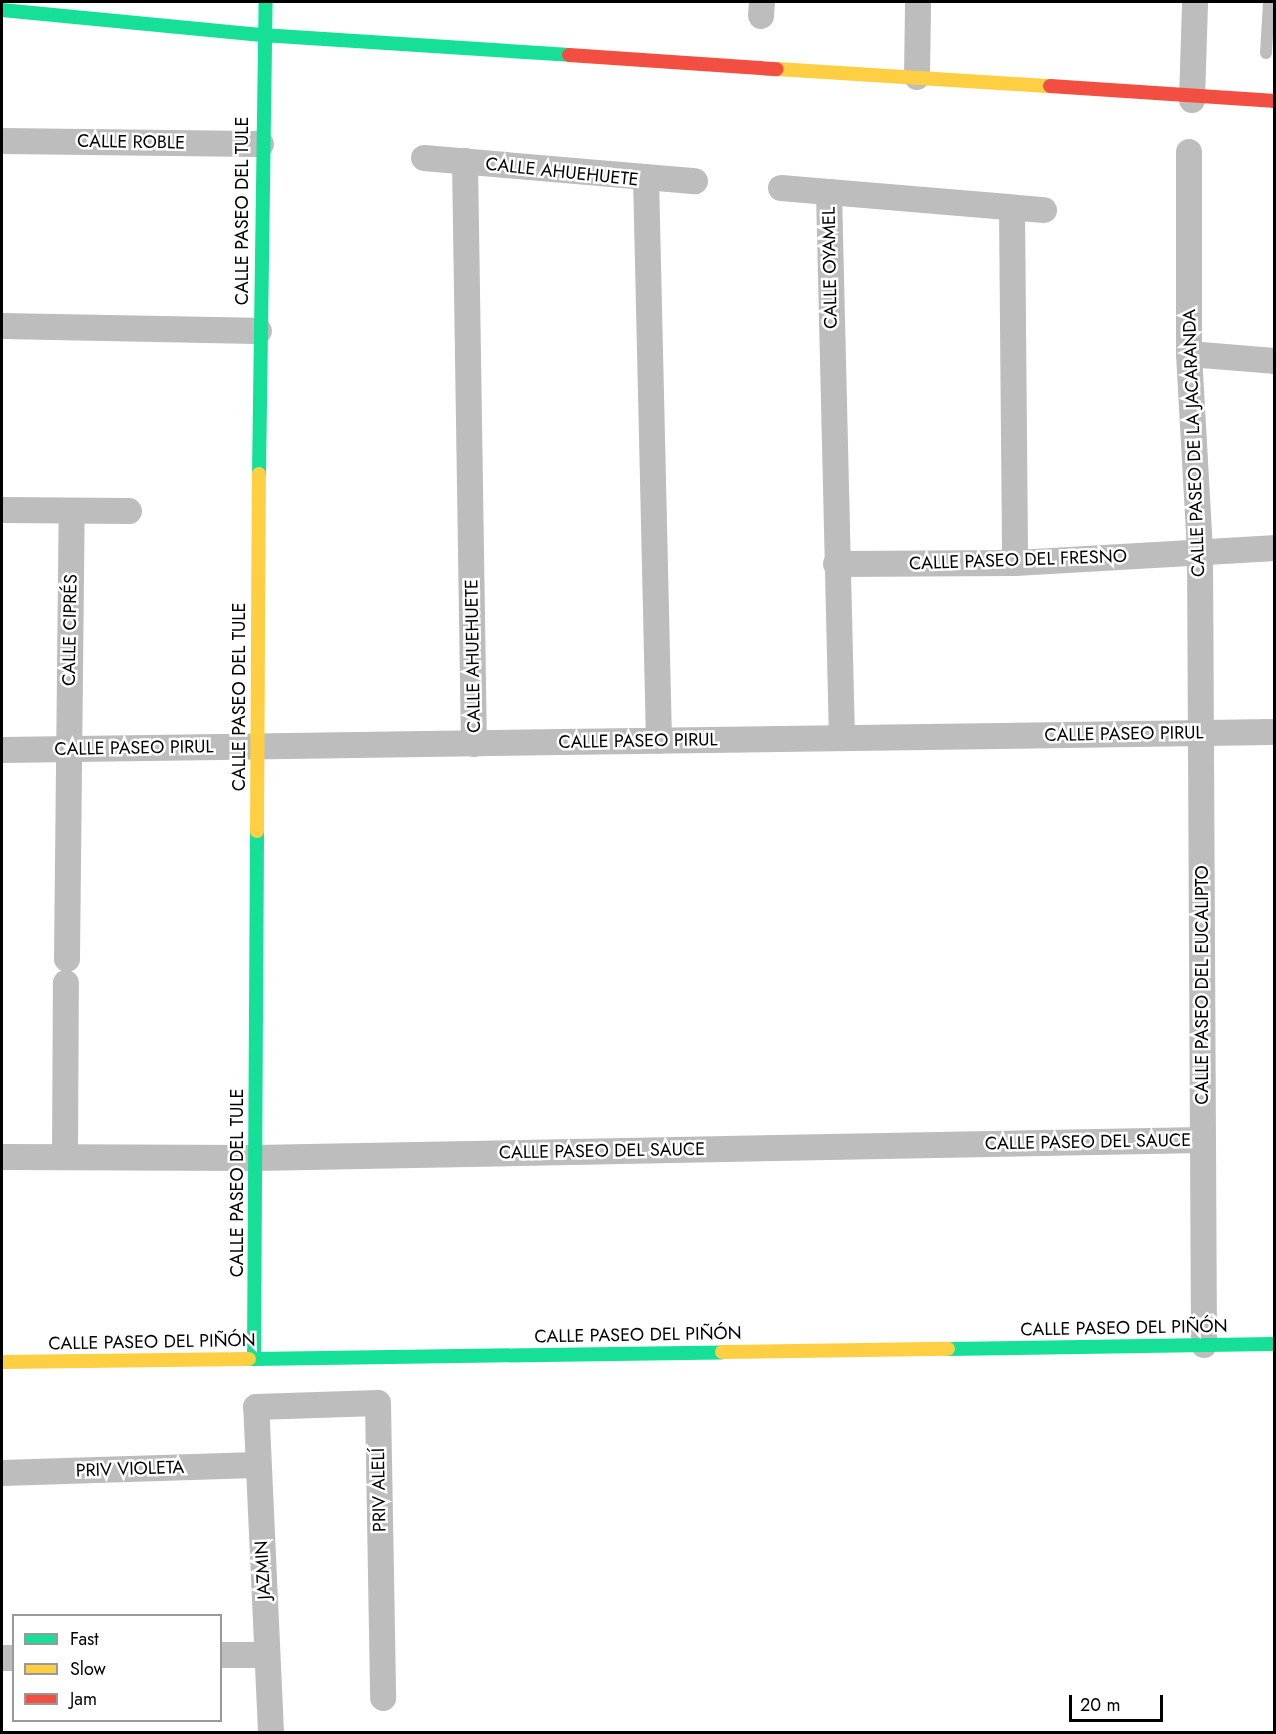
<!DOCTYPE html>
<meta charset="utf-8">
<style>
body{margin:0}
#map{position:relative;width:1276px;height:1734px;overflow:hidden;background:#fff;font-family:Jost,sans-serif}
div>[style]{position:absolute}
.lane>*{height:12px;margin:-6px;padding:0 6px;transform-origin:6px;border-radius:6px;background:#bdbdbd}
.street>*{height:26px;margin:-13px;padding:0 13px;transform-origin:13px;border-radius:13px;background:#bdbdbd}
.fast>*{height:14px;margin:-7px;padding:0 7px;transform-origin:7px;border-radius:7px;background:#16e098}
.slow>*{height:14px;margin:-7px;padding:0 7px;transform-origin:7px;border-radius:7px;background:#ffcf43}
.jam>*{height:14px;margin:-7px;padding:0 7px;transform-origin:7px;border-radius:7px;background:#f24e42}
span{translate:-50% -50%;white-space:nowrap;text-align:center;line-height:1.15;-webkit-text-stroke:5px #fff;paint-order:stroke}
.street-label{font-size:18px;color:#000}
.frame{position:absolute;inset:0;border:3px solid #000;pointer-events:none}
.legend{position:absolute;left:12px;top:1614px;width:210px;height:108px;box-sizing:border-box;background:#fff;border:2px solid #999;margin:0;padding:8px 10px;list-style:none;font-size:18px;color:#000}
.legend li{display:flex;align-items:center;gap:12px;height:30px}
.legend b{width:30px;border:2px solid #999}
.scale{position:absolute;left:1069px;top:1695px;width:94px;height:27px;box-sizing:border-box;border:3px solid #000;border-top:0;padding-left:8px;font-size:18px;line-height:21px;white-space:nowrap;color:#000;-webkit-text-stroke:4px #fff;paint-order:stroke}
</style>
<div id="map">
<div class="lane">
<div style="left:1266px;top:53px;width:51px;rotate:-86.6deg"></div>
</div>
<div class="street">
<div style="left:761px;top:16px;width:14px;rotate:-86deg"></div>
<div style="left:917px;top:77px;width:75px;rotate:-89.2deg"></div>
<div style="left:1192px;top:100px;width:98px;rotate:-88.2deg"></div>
<div style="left:2px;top:141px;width:259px;rotate:0.7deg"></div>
<div style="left:1189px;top:152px;width:202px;rotate:90deg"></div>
<div style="left:1189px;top:354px;width:197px;rotate:86.8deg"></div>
<div style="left:1200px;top:551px;width:794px;rotate:89.71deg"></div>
<div style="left:424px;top:158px;width:272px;rotate:4.9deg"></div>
<div style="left:465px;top:161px;width:583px;rotate:89.12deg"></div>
<div style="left:646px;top:177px;width:564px;rotate:88.68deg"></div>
<div style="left:781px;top:188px;width:264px;rotate:4.8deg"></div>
<div style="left:829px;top:192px;width:546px;rotate:88.64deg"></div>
<div style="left:1012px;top:208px;width:355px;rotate:89.5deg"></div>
<div style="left:2px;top:326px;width:257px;rotate:1.1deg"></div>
<div style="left:1189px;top:354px;width:85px;rotate:4.7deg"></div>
<div style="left:2px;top:510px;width:127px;rotate:0.5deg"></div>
<div style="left:836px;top:564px;width:179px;rotate:-0.3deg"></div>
<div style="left:1015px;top:563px;width:259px;rotate:-3.3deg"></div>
<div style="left:2px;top:750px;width:1272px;rotate:-0.81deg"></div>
<div style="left:67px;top:959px;width:448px;rotate:-89.4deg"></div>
<div style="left:65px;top:1155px;width:172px;rotate:-89.7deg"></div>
<div style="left:2px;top:1157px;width:253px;rotate:0.2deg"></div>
<div style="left:255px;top:1158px;width:948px;rotate:-1.09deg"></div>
<div style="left:2px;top:1473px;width:256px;rotate:-1.8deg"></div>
<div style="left:220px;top:1655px;width:47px"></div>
<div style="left:2px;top:1658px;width:12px"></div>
<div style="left:271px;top:1732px;width:325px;rotate:-92.6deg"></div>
<div style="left:256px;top:1407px;width:122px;rotate:-1.9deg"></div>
<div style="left:378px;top:1403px;width:295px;rotate:89deg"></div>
</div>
<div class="fast">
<div style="left:2px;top:10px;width:261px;rotate:5.5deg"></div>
<div style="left:262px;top:35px;width:308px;rotate:3.7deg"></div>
<div style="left:259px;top:474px;width:472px;rotate:-89.2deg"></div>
<div style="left:948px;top:1349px;width:326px;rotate:-0.9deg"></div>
<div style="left:249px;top:1359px;width:473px;rotate:-0.8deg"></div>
<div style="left:254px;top:1359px;width:528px;rotate:-89.67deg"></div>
</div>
<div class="slow">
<div style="left:777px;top:69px;width:274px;rotate:3.6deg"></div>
<div style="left:257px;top:831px;width:357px;rotate:-89.7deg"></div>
<div style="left:722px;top:1352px;width:226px;rotate:-0.8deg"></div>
<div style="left:2px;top:1362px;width:247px;rotate:-0.7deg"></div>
</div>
<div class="jam">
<div style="left:569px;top:55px;width:208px;rotate:3.9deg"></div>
<div style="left:1050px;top:86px;width:225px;rotate:3.8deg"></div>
</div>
<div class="street-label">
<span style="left:131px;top:142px;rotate:1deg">CALLE ROBLE</span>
<span style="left:562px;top:172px;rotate:6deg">CALLE AHUEHUETE</span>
<span style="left:242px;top:211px;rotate:-90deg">CALLE PASEO DEL TULE</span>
<span style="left:830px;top:268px;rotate:-91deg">CALLE OYAMEL</span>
<span style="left:1194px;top:443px;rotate:-92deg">CALLE PASEO DE LA JACARANDA</span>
<span style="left:1018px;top:560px;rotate:-2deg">CALLE PASEO DEL FRESNO</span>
<span style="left:70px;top:630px;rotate:-89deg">CALLE CIPRÉS</span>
<span style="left:473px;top:656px;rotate:-91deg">CALLE AHUEHUETE</span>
<span style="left:239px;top:697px;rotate:-90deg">CALLE PASEO DEL TULE</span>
<span style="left:1124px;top:734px;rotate:-1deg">CALLE PASEO PIRUL</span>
<span style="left:638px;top:741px;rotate:-1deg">CALLE PASEO PIRUL</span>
<span style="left:134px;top:748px;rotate:-1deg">CALLE PASEO PIRUL</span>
<span style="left:1202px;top:985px;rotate:-90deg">CALLE PASEO DEL EUCALIPTO</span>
<span style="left:1088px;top:1142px;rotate:-1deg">CALLE PASEO DEL SAUCE</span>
<span style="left:602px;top:1151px;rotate:-1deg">CALLE PASEO DEL SAUCE</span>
<span style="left:237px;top:1183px;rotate:-90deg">CALLE PASEO DEL TULE</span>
<span style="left:1124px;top:1328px;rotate:-1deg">CALLE PASEO DEL PIÑÓN</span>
<span style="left:638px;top:1335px;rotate:-1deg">CALLE PASEO DEL PIÑÓN</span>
<span style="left:152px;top:1342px;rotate:-1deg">CALLE PASEO DEL PIÑÓN</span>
<span style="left:130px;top:1469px;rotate:-2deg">PRIV VIOLETA</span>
<span style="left:379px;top:1490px;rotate:-91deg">PRIV ALELÍ</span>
<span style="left:263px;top:1570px;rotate:-93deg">JAZMIN</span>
</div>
<div class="frame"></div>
<ul class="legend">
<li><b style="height:8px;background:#16e098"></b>Fast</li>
<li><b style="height:8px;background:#ffcf43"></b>Slow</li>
<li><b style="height:8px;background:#f24e42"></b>Jam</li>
</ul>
<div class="scale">20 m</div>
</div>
